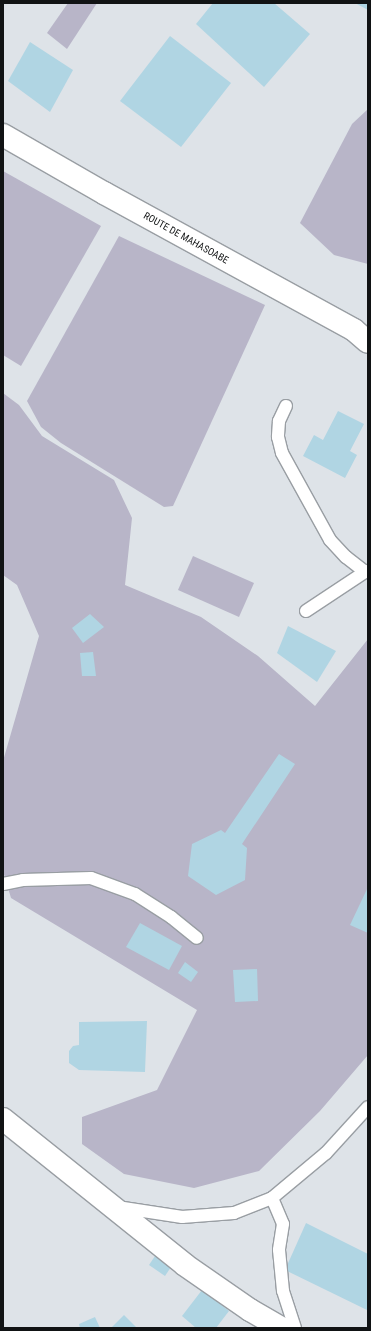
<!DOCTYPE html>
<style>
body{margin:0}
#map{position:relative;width:371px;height:1331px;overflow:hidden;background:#dee3e8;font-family:"Roboto Condensed",sans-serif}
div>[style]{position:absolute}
.green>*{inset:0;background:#b8b5c8}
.building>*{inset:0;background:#b0d5e3}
.roads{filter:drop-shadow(1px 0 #999ea3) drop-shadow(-1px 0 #999ea3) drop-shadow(0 1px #999ea3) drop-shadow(0 -1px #999ea3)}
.lane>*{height:12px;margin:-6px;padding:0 6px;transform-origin:6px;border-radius:6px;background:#fff}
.street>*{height:22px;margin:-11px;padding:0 11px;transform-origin:11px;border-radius:11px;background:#fff}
.secondary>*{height:22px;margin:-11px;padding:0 11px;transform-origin:11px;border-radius:11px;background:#fff}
span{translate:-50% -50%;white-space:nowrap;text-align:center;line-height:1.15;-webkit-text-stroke:3.5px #fff;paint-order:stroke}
.street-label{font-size:10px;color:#111314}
.frame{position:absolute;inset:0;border:4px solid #111314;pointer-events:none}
</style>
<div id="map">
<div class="green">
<div style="clip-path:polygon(68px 3px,97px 3px,67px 49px,47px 33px)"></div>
<div style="clip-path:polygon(368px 109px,368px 264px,334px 255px,300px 223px,352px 124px)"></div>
<div style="clip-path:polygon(3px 171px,101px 226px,21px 366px,3px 355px)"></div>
<div style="clip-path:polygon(119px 236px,265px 305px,173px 506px,164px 507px,61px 443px,41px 427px,27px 401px)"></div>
<div style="clip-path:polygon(3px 393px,19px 405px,42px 436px,114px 480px,132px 518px,125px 585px,201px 617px,258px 656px,315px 706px,368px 639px,368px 1055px,320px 1111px,259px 1171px,194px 1188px,124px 1174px,82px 1144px,82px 1117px,157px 1090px,197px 1010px,11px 898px,3px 871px,3px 761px,39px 636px,17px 585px,3px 575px)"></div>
<div style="clip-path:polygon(193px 556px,254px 583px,239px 617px,178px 590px)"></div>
</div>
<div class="building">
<div style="clip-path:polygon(213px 3px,274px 3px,310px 34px,264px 87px,196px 24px)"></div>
<div style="clip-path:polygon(355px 3px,368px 3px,368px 10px)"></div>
<div style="clip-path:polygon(170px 36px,231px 83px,181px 147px,120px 101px)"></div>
<div style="clip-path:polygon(30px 42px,73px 70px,50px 112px,8px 81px)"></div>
<div style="clip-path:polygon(338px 411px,364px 424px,350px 451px,357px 455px,345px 478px,303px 456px,314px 435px,323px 440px)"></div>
<div style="clip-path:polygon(90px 614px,104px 627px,83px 643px,72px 628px)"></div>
<div style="clip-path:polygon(288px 626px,336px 651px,317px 682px,277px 653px)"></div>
<div style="clip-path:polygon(93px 652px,96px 676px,82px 676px,80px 653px)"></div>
<div style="clip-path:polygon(279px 754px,295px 764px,242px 844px,247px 848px,245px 880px,216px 895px,188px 876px,192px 844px,221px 830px,225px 833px)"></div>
<div style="clip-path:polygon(368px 887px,368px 933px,350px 925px)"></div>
<div style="clip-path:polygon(140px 923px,182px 946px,169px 970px,126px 947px)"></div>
<div style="clip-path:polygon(185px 962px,198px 972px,191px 982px,178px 973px)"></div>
<div style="clip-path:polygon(257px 969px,258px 1001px,235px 1002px,233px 970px)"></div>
<div style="clip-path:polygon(147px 1021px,145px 1072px,79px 1070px,69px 1063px,69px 1051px,73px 1046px,79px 1045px,79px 1022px)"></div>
<div style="clip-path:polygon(306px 1223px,368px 1254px,367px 1310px,285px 1270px)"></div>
<div style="clip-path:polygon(157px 1253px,173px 1264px,165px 1276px,149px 1265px)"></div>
<div style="clip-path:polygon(202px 1290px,229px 1311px,216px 1328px,196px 1328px,182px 1316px)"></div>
<div style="clip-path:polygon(124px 1315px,137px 1328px,111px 1328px)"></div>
<div style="clip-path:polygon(95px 1317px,100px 1328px,80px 1328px,79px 1324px)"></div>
</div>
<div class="roads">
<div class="lane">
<div style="left:286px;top:406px;width:17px;rotate:115deg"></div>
<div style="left:279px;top:421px;width:16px;rotate:94deg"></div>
<div style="left:278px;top:437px;width:16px;rotate:76deg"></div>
<div style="left:282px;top:453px;width:99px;rotate:61.1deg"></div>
<div style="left:330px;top:540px;width:23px;rotate:47deg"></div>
<div style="left:346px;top:557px;width:24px;rotate:38deg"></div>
<div style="left:365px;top:572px;width:3px;rotate:-18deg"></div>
<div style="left:306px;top:611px;width:71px;rotate:-33.5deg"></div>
<div style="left:3px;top:884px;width:20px;rotate:-11deg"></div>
<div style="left:23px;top:880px;width:68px;rotate:-1.7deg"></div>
<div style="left:91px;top:878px;width:47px;rotate:20deg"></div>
<div style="left:135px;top:894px;width:43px;rotate:32.6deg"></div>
<div style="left:171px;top:917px;width:33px;rotate:39deg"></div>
<div style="left:272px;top:1198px;width:28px;rotate:67deg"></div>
<div style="left:283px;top:1224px;width:26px;rotate:99deg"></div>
<div style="left:279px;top:1250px;width:41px;rotate:84.4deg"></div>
<div style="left:283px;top:1291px;width:39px;rotate:72deg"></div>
<div style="left:117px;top:1207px;width:66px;rotate:8.7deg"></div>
<div style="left:182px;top:1217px;width:52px;rotate:-4.4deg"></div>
<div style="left:234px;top:1213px;width:41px;rotate:-21.5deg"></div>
<div style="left:272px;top:1198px;width:70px;rotate:-39.8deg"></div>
<div style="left:326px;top:1153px;width:62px;rotate:-47.6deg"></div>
</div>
<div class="street">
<div style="left:3px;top:1119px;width:233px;rotate:38.7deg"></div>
<div style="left:185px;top:1265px;width:79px;rotate:34.7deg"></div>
<div style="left:250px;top:1310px;width:36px;rotate:30deg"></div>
</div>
<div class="secondary">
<div style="left:3px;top:135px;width:116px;rotate:29.9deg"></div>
<div style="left:104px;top:193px;width:285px;rotate:28.7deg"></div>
<div style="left:354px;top:330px;width:18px;rotate:41deg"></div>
</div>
</div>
<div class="street-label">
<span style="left:186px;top:238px;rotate:29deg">ROUTE DE MAHASOABE</span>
</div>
<div class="frame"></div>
</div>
